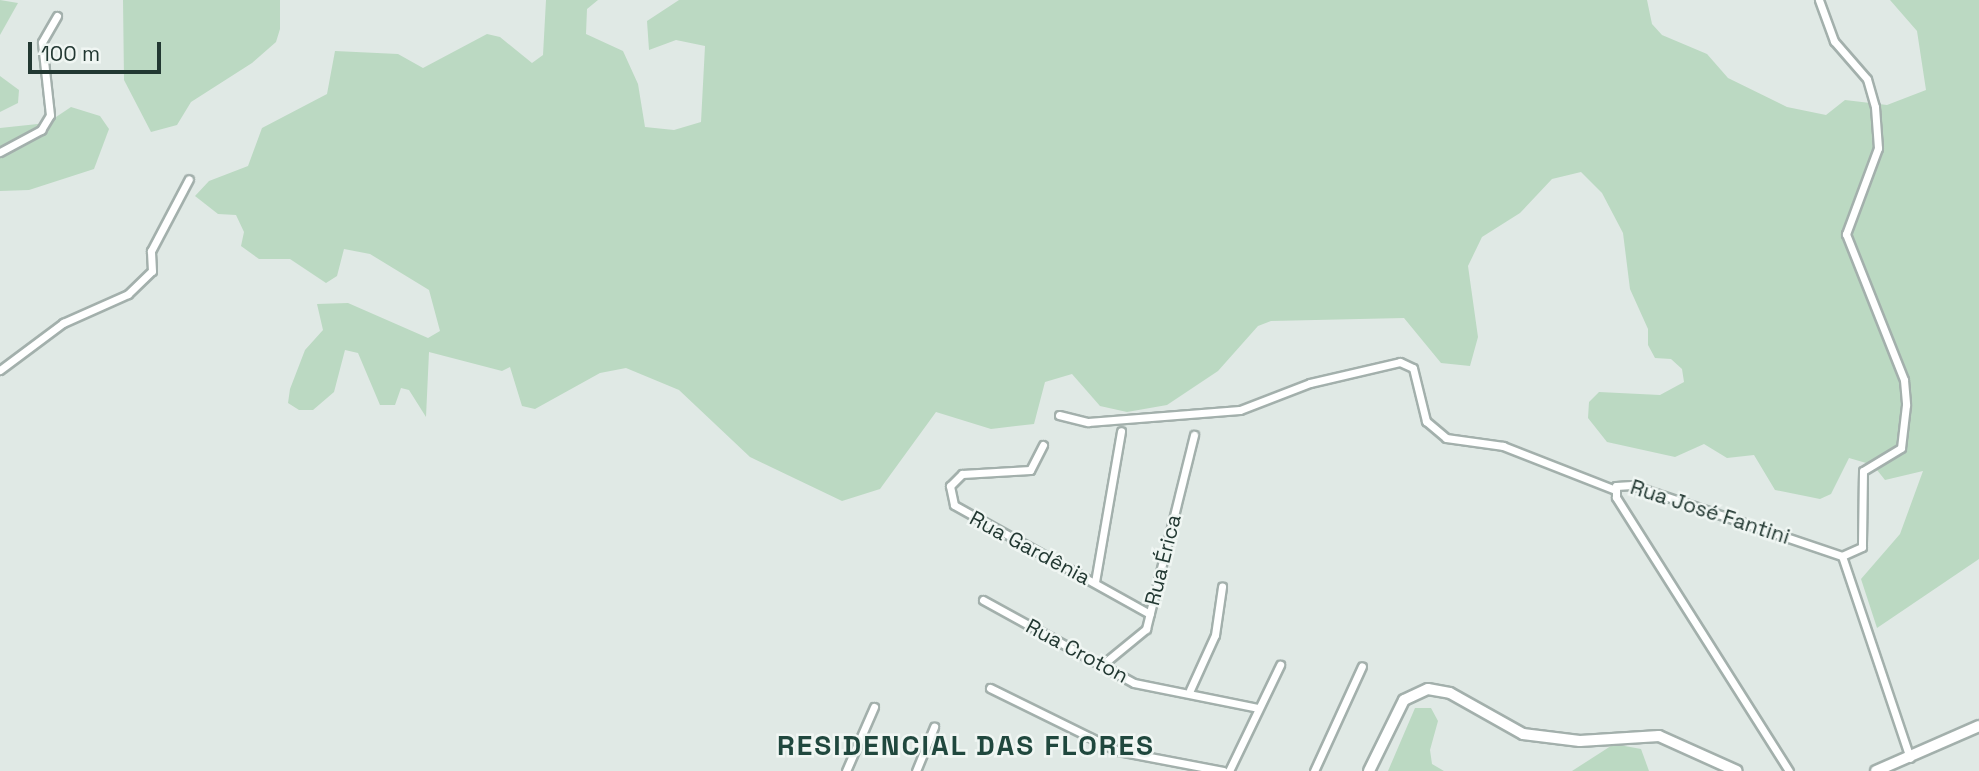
<!DOCTYPE html>
<meta charset="utf-8">
<style>
body{margin:0}
#map{position:relative;width:1979px;height:771px;overflow:hidden;background:#e0e9e5;font-family:"Space Grotesk",sans-serif}
div>[style]{position:absolute}
.green>*{inset:0;background:#bbd9c2}
.roads{filter:drop-shadow(2px 0 #a3b0ac) drop-shadow(-2px 0 #a3b0ac) drop-shadow(0 2px #a3b0ac) drop-shadow(0 -2px #a3b0ac)}
.street>*{height:7px;margin:-3.5px;padding:0 3.5px;transform-origin:3.5px;border-radius:3.5px;background:#fff}
.secondary>*{height:10px;margin:-5px;padding:0 5px;transform-origin:5px;border-radius:5px;background:#fff}
span{translate:-50% -50%;white-space:nowrap;text-align:center;line-height:1.15;-webkit-text-stroke:5px #f0f6f3;paint-order:stroke}
.street-label{font-size:21px;color:#223832}
.district-label{font-size:28px;color:#20483e;font-weight:700;letter-spacing:2px}
.scale{position:absolute;left:28px;top:42px;width:133px;height:32px;box-sizing:border-box;border:4px solid #223832;border-top:0;padding-left:9px;font-size:21px;line-height:24px;white-space:nowrap;color:#223832;-webkit-text-stroke:5px #f0f6f3;paint-order:stroke}
</style>
<div id="map">
<div class="green">
<div style="clip-path:polygon(0 0,18px 3px,0 35px)"></div>
<div style="clip-path:polygon(123px 0,280px 0,280px 29px,276px 42px,252px 63px,191px 102px,177px 125px,151px 132px,124px 80px)"></div>
<div style="clip-path:polygon(546px 0,598px 0,587px 9px,586px 34px,623px 51px,638px 84px,645px 127px,674px 130px,701px 122px,705px 46px,676px 40px,649px 50px,647px 21px,679px 0,1647px 0,1652px 24px,1662px 35px,1707px 54px,1728px 78px,1787px 107px,1826px 115px,1845px 100px,1887px 105px,1926px 90px,1917px 31px,1890px 0,1979px 0,1979px 559px,1877px 628px,1861px 579px,1900px 534px,1923px 471px,1885px 480px,1873px 465px,1849px 458px,1831px 494px,1820px 499px,1775px 490px,1754px 455px,1727px 458px,1704px 444px,1675px 457px,1607px 442px,1588px 418px,1589px 402px,1599px 392px,1660px 395px,1684px 382px,1682px 369px,1671px 359px,1655px 358px,1648px 345px,1648px 329px,1630px 289px,1623px 233px,1602px 193px,1581px 172px,1552px 179px,1520px 213px,1482px 237px,1468px 266px,1478px 337px,1470px 366px,1441px 363px,1404px 318px,1271px 321px,1258px 326px,1218px 371px,1167px 405px,1127px 412px,1100px 406px,1072px 374px,1045px 382px,1034px 424px,991px 429px,936px 412px,880px 489px,842px 501px,750px 457px,679px 390px,626px 368px,600px 373px,535px 409px,522px 406px,510px 367px,502px 371px,429px 352px,426px 417px,409px 390px,401px 388px,395px 405px,380px 405px,358px 353px,345px 350px,334px 392px,313px 410px,299px 410px,288px 403px,290px 389px,305px 350px,323px 330px,317px 304px,348px 303px,428px 338px,440px 331px,429px 290px,370px 254px,344px 249px,337px 276px,326px 283px,290px 259px,259px 259px,241px 246px,244px 232px,236px 215px,218px 214px,195px 196px,209px 181px,248px 166px,262px 128px,327px 94px,335px 51px,398px 54px,423px 68px,487px 34px,500px 37px,532px 63px,543px 55px)"></div>
<div style="clip-path:polygon(0 76px,19px 90px,18px 103px,0 112px)"></div>
<div style="clip-path:polygon(71px 107px,100px 116px,109px 129px,94px 169px,29px 190px,0 191px,0 128px,47px 123px)"></div>
<div style="clip-path:polygon(1415px 708px,1431px 708px,1438px 721px,1430px 750px,1432px 764px,1444px 771px,1388px 771px)"></div>
<div style="clip-path:polygon(1614px 744px,1641px 749px,1649px 771px,1572px 771px)"></div>
</div>
<div class="roads">
<div class="street">
<div style="left:1819px;top:0;width:44px;rotate:69.9deg"></div>
<div style="left:1834px;top:41px;width:50px;rotate:49deg"></div>
<div style="left:1867px;top:79px;width:29px;rotate:74deg"></div>
<div style="left:1875px;top:107px;width:41px;rotate:85.8deg"></div>
<div style="left:1878px;top:148px;width:92px;rotate:110.4deg"></div>
<div style="left:1846px;top:234px;width:157px;rotate:68.3deg"></div>
<div style="left:1904px;top:380px;width:25px;rotate:85deg"></div>
<div style="left:1906px;top:405px;width:43px;rotate:96.6deg"></div>
<div style="left:1901px;top:448px;width:44px;rotate:148.8deg"></div>
<div style="left:1863px;top:471px;width:76px;rotate:90.8deg"></div>
<div style="left:1862px;top:547px;width:22px;rotate:156deg"></div>
<div style="left:0;top:152px;width:47px;rotate:-28.2deg"></div>
<div style="left:41px;top:130px;width:17px;rotate:-59deg"></div>
<div style="left:50px;top:115px;width:73px;rotate:-96.3deg"></div>
<div style="left:42px;top:42px;width:30px;rotate:-60deg"></div>
<div style="left:0;top:370px;width:79px;rotate:-36.7deg"></div>
<div style="left:63px;top:323px;width:71px;rotate:-24deg"></div>
<div style="left:128px;top:294px;width:33px;rotate:-44deg"></div>
<div style="left:152px;top:271px;width:20px;rotate:-93deg"></div>
<div style="left:151px;top:251px;width:81px;rotate:-62.2deg"></div>
<div style="left:1059px;top:415px;width:30px;rotate:14deg"></div>
<div style="left:1088px;top:422px;width:152px;rotate:-4.5deg"></div>
<div style="left:1240px;top:410px;width:75px;rotate:-21.1deg"></div>
<div style="left:1310px;top:383px;width:92px;rotate:-13.1deg"></div>
<div style="left:1400px;top:362px;width:14px;rotate:25deg"></div>
<div style="left:1413px;top:368px;width:55px;rotate:76.2deg"></div>
<div style="left:1426px;top:421px;width:26px;rotate:40deg"></div>
<div style="left:1446px;top:438px;width:58px;rotate:8deg"></div>
<div style="left:1503px;top:446px;width:120px;rotate:21.4deg"></div>
<div style="left:1043px;top:445px;width:28px;rotate:117deg"></div>
<div style="left:1030px;top:470px;width:68px;rotate:176.6deg"></div>
<div style="left:962px;top:474px;width:17px;rotate:135deg"></div>
<div style="left:950px;top:486px;width:19px;rotate:78deg"></div>
<div style="left:954px;top:505px;width:224px;rotate:29.1deg"></div>
<div style="left:1842px;top:556px;width:213px;rotate:71.4deg"></div>
<div style="left:1095px;top:582px;width:153px;rotate:-80.2deg"></div>
<div style="left:983px;top:600px;width:172px;rotate:28.8deg"></div>
<div style="left:1134px;top:683px;width:126px;rotate:11.4deg"></div>
<div style="left:1102px;top:665px;width:57px;rotate:-39.3deg"></div>
<div style="left:1146px;top:629px;width:200px;rotate:-76.1deg"></div>
<div style="left:990px;top:688px;width:143px;rotate:26.2deg"></div>
<div style="left:1118px;top:751px;width:107px;rotate:10.8deg"></div>
<div style="left:1190px;top:690px;width:60px;rotate:-65.6deg"></div>
<div style="left:1215px;top:635px;width:49px;rotate:-81.7deg"></div>
<div style="left:846px;top:771px;width:70px;rotate:-66.4deg"></div>
<div style="left:916px;top:771px;width:48px;rotate:-67.8deg"></div>
<div style="left:1229px;top:771px;width:118px;rotate:-64.3deg"></div>
<div style="left:1314px;top:771px;width:115px;rotate:-65.4deg"></div>
<div style="left:1789px;top:771px;width:324px;rotate:-122.3deg"></div>
<div style="left:1616px;top:497px;width:11px;rotate:-90deg"></div>
<div style="left:1616px;top:486px;width:16px;rotate:-4deg"></div>
<div style="left:1632px;top:485px;width:222px;rotate:18.7deg"></div>
</div>
<div class="secondary">
<div style="left:1369px;top:771px;width:79px;rotate:-63.8deg"></div>
<div style="left:1404px;top:700px;width:26px;rotate:-25deg"></div>
<div style="left:1428px;top:689px;width:22px;rotate:10deg"></div>
<div style="left:1450px;top:693px;width:84px;rotate:29.3deg"></div>
<div style="left:1523px;top:734px;width:57px;rotate:7deg"></div>
<div style="left:1580px;top:741px;width:79px;rotate:-3.6deg"></div>
<div style="left:1659px;top:736px;width:85px;rotate:24.2deg"></div>
<div style="left:1876px;top:771px;width:112px;rotate:-23.6deg"></div>
</div>
</div>
<div class="street-label">
<span style="left:1710px;top:512px;rotate:18deg">Rua José Fantini</span>
<span style="left:1030px;top:548px;rotate:28deg">Rua Gardênia</span>
<span style="left:1163px;top:560px;rotate:-76deg">Rua Érica</span>
<span style="left:1077px;top:651px;rotate:28deg">Rua Croton</span>
</div>
<div class="district-label">
<span style="left:966px;top:745px">RESIDENCIAL DAS FLORES</span>
</div>
<div class="scale">100 m</div>
</div>
